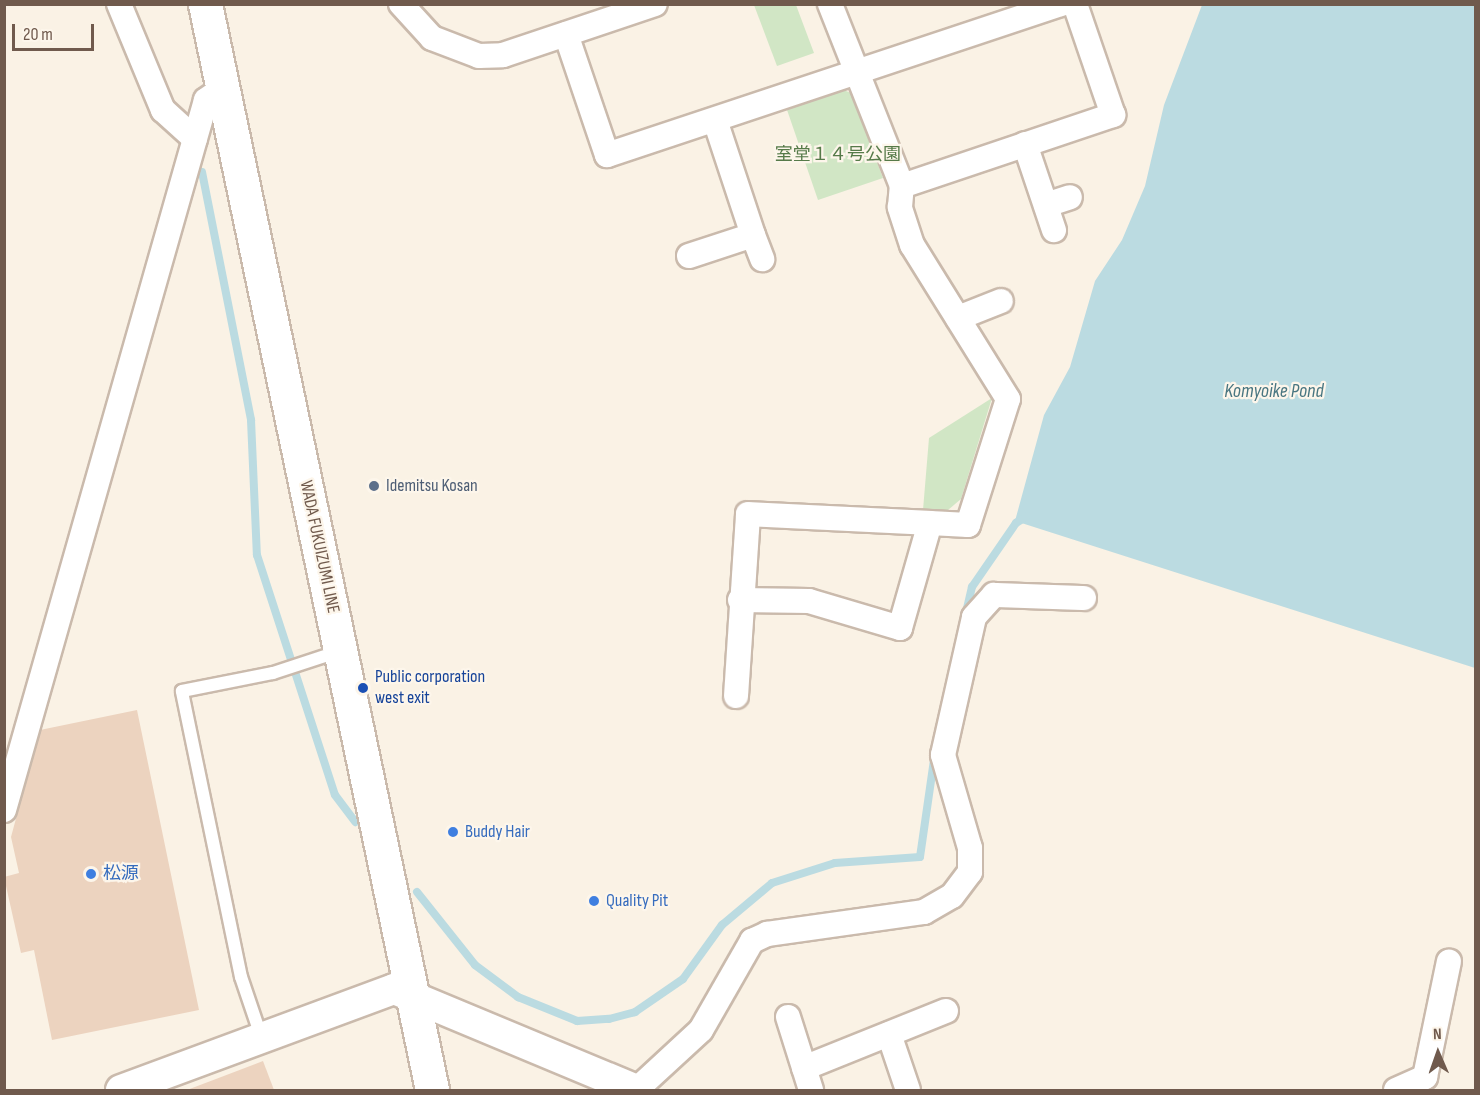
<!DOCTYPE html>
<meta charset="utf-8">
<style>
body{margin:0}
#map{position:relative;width:1480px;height:1095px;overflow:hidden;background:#faf2e5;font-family:"Sofia Sans Condensed","Noto Sans JP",sans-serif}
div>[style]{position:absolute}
.green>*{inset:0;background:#d1e6c5}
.water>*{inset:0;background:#bbdbe1}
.stream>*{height:8px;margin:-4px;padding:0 4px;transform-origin:4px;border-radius:4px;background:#bbdbe1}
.building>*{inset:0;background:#ecd3bf}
.roads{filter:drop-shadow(2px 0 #cabaac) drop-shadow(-2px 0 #cabaac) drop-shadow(0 2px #cabaac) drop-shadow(0 -2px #cabaac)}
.service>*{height:12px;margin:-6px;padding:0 6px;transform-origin:6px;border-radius:6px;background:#fff}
.minor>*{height:24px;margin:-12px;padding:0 12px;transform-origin:12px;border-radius:12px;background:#fff}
.tertiary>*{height:30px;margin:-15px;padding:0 15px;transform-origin:15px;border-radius:15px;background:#fff}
.secondary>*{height:33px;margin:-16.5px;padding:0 16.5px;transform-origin:16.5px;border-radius:16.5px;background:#fff}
.dots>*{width:16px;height:16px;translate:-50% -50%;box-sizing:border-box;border:3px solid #fdf6eb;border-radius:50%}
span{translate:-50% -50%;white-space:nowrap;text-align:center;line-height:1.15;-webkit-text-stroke:4.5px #fdf6eb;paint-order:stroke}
.park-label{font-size:18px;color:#567a49}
.service-label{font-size:18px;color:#4e5e75}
.left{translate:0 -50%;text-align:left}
.street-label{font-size:18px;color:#705a4d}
.transit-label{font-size:18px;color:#164399}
.shop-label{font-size:18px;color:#366cbe}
.water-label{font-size:20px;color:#497681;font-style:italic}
.frame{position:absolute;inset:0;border:6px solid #705a4d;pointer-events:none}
.north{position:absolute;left:1408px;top:1023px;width:60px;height:60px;-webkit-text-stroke:4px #fdf6eb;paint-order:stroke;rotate:358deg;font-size:16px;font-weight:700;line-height:24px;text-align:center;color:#705a4d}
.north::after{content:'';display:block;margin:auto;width:21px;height:27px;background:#705a4d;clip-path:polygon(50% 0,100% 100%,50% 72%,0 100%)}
.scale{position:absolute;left:12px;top:24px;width:82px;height:27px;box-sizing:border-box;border:3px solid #705a4d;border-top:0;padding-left:8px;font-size:18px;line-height:21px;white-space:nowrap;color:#705a4d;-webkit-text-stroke:4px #fdf6eb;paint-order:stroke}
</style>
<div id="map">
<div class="green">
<div style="clip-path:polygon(754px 5px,796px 5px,814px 53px,777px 66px)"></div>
<div style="clip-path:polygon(841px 89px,851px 93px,883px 178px,818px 200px,786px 107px)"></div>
<div style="clip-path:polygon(992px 398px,961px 499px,948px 510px,923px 510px,929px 438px)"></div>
</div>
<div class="water">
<div style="clip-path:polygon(1202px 5px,1475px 5px,1475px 668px,1015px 521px,1044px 415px,1070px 367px,1095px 281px,1122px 240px,1145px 186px,1164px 105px)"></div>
</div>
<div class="stream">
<div style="left:202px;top:172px;width:253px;rotate:78.8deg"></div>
<div style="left:251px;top:420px;width:135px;rotate:87.5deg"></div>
<div style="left:257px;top:555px;width:252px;rotate:72deg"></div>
<div style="left:335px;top:795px;width:34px;rotate:53deg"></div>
<div style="left:965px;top:617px;width:31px;rotate:-77deg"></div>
<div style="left:972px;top:587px;width:78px;rotate:-55.5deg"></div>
<div style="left:1016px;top:523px;width:13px;rotate:-32deg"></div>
<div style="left:417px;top:892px;width:93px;rotate:51.5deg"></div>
<div style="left:475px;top:965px;width:54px;rotate:36.7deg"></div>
<div style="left:518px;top:997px;width:64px;rotate:22.1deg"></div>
<div style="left:577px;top:1021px;width:32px;rotate:-4deg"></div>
<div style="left:609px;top:1019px;width:27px;rotate:-15deg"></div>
<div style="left:635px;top:1012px;width:58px;rotate:-34.5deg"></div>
<div style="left:683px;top:979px;width:67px;rotate:-54.2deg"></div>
<div style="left:722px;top:925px;width:65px;rotate:-40deg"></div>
<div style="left:772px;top:883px;width:66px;rotate:-17.6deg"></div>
<div style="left:835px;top:863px;width:85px;rotate:-4deg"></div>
<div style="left:920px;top:857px;width:105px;rotate:-81.8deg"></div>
</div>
<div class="building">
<div style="clip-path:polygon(137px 710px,199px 1010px,52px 1040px,34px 950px,21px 953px,4px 877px,19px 873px,11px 837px,40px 730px)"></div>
<div style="clip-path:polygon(263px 1061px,274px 1090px,187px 1090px)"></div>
</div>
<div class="roads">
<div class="service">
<div style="left:261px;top:1036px;width:62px;rotate:-108.7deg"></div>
<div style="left:241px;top:977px;width:292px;rotate:-101.7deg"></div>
<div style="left:182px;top:691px;width:93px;rotate:-11.2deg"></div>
<div style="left:273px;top:673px;width:71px;rotate:-18.2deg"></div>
</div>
<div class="minor">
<div style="left:119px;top:4px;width:115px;rotate:67.5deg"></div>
<div style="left:163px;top:110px;width:43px;rotate:42.2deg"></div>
<div style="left:401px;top:4px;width:46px;rotate:47.6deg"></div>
<div style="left:432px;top:38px;width:50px;rotate:21deg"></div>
<div style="left:479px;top:56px;width:24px;rotate:-2deg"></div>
<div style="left:503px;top:55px;width:160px;rotate:-18.5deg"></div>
<div style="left:566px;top:34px;width:128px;rotate:71.3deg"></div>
<div style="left:607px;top:155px;width:479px;rotate:-18.4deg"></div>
<div style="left:1025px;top:144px;width:91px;rotate:71.4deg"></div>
<div style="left:902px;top:186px;width:223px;rotate:-18.6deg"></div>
<div style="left:1113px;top:115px;width:117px;rotate:-108.9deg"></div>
<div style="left:1046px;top:205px;width:25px;rotate:-18deg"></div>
<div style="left:753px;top:235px;width:26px;rotate:69deg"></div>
<div style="left:689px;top:256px;width:67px;rotate:-18.2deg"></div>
<div style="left:753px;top:235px;width:121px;rotate:-108.3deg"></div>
<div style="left:958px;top:318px;width:46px;rotate:-21.6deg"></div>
<div style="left:740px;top:600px;width:69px;rotate:0.8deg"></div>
<div style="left:809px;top:601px;width:95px;rotate:16.5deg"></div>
<div style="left:900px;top:628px;width:109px;rotate:-74.1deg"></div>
<div style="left:930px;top:523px;width:38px;rotate:3deg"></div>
<div style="left:968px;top:525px;width:132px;rotate:-72.4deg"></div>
<div style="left:1008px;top:399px;width:181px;rotate:-121.9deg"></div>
<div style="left:912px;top:245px;width:40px;rotate:-108deg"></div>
<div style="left:900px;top:207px;width:21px;rotate:-85deg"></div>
<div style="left:902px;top:186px;width:196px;rotate:-111.6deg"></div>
<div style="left:736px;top:696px;width:182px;rotate:-86.2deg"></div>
<div style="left:748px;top:514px;width:182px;rotate:2.8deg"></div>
<div style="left:4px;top:810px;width:738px;rotate:-74.12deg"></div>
<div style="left:206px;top:100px;width:19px;rotate:-35deg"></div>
<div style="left:788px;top:1017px;width:77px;rotate:72.5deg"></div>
<div style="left:889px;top:1034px;width:59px;rotate:71.3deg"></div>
<div style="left:804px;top:1068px;width:153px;rotate:-21.9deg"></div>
<div style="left:636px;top:1090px;width:88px;rotate:-42.7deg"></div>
<div style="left:701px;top:1030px;width:103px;rotate:-60.2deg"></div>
<div style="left:752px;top:941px;width:17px;rotate:-25deg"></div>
<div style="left:767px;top:934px;width:159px;rotate:-8deg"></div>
<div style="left:924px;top:912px;width:32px;rotate:-30deg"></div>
<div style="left:952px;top:896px;width:30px;rotate:-53deg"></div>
<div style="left:970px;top:872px;width:24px;rotate:-90deg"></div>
<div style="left:970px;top:848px;width:97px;rotate:-106.2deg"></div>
<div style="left:943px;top:755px;width:141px;rotate:-77.3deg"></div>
<div style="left:974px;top:617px;width:30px;rotate:-48deg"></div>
<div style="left:994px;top:595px;width:90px;rotate:1.9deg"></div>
<div style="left:1396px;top:1090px;width:32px;rotate:-24deg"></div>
<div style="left:1425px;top:1077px;width:118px;rotate:-78.3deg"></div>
</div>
<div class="tertiary">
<div style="left:121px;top:1090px;width:291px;rotate:-20.3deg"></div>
<div style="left:394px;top:989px;width:263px;rotate:22.6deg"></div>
</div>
<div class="secondary">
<div style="left:205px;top:4px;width:1109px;rotate:78.19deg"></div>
</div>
</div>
<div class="dots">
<div style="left:374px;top:486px;background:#5c6f8a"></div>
<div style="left:363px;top:688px;background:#1a4fb4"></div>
<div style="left:453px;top:832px;background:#3f7fe0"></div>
<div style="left:91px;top:874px;background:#3f7fe0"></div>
<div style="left:594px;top:901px;background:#3f7fe0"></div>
</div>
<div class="park-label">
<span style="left:838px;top:155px">室堂１４号公園</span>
</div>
<div class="service-label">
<span class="left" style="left:386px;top:486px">Idemitsu Kosan</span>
</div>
<div class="street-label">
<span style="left:319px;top:547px;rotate:78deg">WADA FUKUIZUMI LINE</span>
</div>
<div class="transit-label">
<span class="left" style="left:375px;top:688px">Public corporation<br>west exit</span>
</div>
<div class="shop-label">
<span class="left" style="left:465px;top:832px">Buddy Hair</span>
<span class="left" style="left:103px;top:874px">松源</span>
<span class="left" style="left:606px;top:901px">Quality Pit</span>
</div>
<div class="water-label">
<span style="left:1274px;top:391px">Komyoike Pond</span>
</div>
<div class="frame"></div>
<div class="north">N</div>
<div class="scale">20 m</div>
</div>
